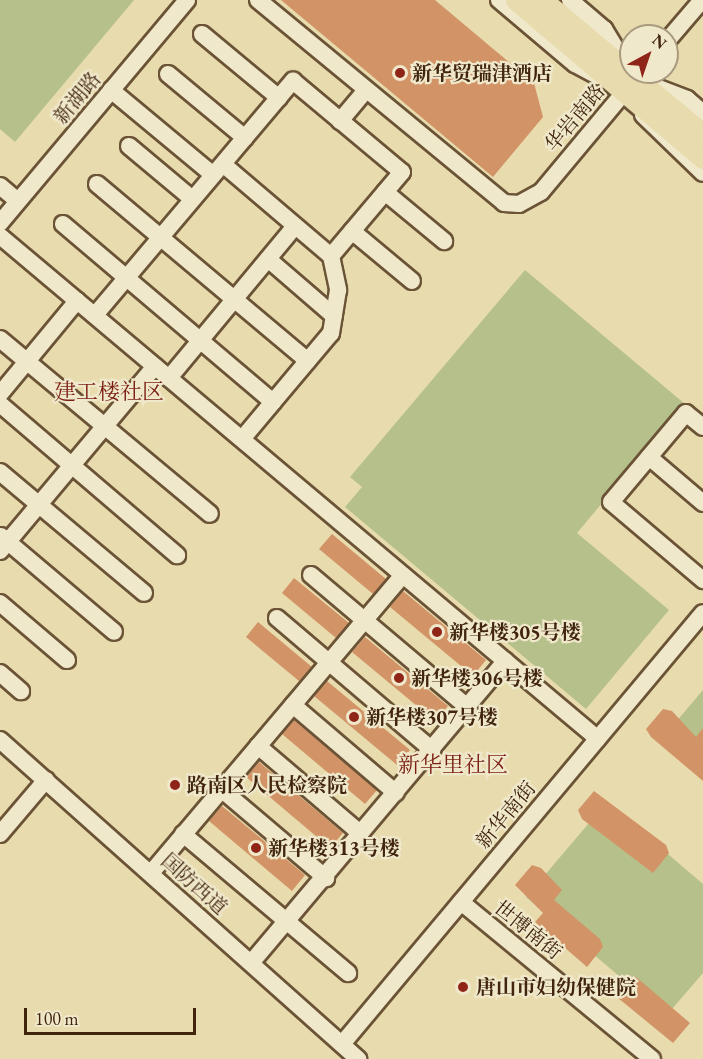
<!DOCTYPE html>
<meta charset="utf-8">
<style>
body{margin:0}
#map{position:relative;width:703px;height:1059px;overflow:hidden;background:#e8dcaf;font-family:"EB Garamond","Noto Serif SC",serif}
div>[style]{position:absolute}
.green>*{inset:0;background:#b6c08b}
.building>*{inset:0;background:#d29467}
.roads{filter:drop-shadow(2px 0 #6b5336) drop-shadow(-2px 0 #6b5336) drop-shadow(0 2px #6b5336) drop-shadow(0 -2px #6b5336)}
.minor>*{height:16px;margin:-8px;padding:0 8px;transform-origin:8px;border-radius:8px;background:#f0e8cb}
.major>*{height:21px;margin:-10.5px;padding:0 10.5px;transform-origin:10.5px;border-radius:10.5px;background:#e8dcaf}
.dots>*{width:16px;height:16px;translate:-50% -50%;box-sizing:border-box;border:3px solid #f0e8cb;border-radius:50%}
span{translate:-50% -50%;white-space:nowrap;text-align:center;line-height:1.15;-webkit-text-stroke:4.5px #f0e8cb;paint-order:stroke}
.poi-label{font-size:20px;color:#41250e;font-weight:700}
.left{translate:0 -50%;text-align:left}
.street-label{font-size:20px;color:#41250e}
.quarter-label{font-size:22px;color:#7a1f14}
.north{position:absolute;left:619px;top:24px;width:60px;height:60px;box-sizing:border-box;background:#f0e8cb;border:2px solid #aa9a7f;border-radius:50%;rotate:40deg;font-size:16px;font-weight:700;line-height:24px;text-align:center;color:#41250e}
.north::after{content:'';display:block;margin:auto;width:21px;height:27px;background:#8f2418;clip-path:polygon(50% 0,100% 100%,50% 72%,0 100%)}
.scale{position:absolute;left:24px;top:1008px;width:172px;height:27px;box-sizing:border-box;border:3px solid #41250e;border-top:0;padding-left:8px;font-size:18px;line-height:21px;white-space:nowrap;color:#41250e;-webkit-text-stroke:4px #f0e8cb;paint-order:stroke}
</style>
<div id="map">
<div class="green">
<div style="clip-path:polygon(0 0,134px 0,15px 142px,0 129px)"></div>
<div style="clip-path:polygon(525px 270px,685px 404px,577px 533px,669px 610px,586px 709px,345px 507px,362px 487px,350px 477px)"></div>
<div style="clip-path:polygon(703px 690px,703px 780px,659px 742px)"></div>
<div style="clip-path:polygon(607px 802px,703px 884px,703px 973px,666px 1016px,526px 897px)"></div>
</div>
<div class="building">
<div style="clip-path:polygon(281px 0,435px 0,534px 83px,543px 117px,493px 177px)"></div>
<div style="clip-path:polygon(332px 534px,386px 579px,373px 594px,319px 549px)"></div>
<div style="clip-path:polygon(294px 578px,349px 623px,336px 638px,282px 593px)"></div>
<div style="clip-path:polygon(403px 591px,486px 660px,473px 676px,390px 607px)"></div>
<div style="clip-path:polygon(258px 622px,312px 667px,299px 681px,246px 637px)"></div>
<div style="clip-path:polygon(365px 637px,448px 706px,435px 721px,352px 652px)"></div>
<div style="clip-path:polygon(327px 681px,410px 750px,397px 765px,314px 696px)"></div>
<div style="clip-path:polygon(663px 709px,672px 711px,696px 737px,703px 728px,703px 781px,651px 737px,646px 729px)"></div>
<div style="clip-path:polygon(294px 720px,377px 790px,365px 804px,282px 734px)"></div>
<div style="clip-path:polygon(259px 762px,343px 833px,330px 848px,246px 777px)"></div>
<div style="clip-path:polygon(594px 791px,666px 845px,669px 853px,653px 873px,582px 819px,578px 810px)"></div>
<div style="clip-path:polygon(222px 806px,305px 875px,292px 891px,209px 821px)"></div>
<div style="clip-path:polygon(532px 865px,541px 868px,562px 890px,554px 900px,600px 939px,603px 947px,587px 967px,535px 922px,543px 913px,515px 885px)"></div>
<div style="clip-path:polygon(636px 977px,690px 1023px,673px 1043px,618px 998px)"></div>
</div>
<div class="roads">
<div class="minor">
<div style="left:258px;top:0;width:319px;rotate:39.5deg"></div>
<div style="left:504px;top:203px;width:15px;rotate:4deg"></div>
<div style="left:519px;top:204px;width:25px;rotate:-29deg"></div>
<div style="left:541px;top:192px;width:141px;rotate:-50.2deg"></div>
<div style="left:499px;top:0;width:99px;rotate:40.1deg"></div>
<div style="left:575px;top:64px;width:26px;rotate:28deg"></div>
<div style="left:570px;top:0;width:45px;rotate:40.5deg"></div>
<div style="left:604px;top:29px;width:44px;rotate:58.8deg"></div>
<div style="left:202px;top:34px;width:100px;rotate:39.7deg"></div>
<div style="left:667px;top:41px;width:54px;rotate:-49.5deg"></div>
<div style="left:168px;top:74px;width:100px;rotate:39.7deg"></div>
<div style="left:648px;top:84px;width:42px;rotate:21deg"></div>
<div style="left:687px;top:99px;width:21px;rotate:41deg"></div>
<div style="left:111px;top:90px;width:130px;rotate:39.7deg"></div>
<div style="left:643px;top:115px;width:83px;rotate:44deg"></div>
<div style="left:340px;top:121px;width:40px;rotate:-50deg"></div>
<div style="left:129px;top:146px;width:80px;rotate:39.9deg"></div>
<div style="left:224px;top:165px;width:140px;rotate:40.4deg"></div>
<div style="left:97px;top:184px;width:275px;rotate:40deg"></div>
<div style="left:0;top:186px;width:23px;rotate:40deg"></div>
<div style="left:385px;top:192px;width:77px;rotate:39.7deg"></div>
<div style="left:0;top:223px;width:291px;rotate:-50deg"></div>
<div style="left:63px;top:224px;width:275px;rotate:40.3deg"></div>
<div style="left:273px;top:402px;width:48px;rotate:130deg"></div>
<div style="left:352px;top:231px;width:78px;rotate:39.8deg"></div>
<div style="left:0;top:236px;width:781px;rotate:40.07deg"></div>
<div style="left:268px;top:259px;width:87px;rotate:40.8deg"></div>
<div style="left:95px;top:315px;width:307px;rotate:-49.8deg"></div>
<div style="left:293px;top:81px;width:142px;rotate:39.9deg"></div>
<div style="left:402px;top:172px;width:110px;rotate:130.2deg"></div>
<div style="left:331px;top:256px;width:35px;rotate:78deg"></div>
<div style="left:338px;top:290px;width:44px;rotate:99.2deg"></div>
<div style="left:331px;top:333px;width:90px;rotate:130deg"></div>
<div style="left:0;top:339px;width:273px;rotate:39.8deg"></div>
<div style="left:169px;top:378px;width:197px;rotate:-50.3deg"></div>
<div style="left:0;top:394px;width:121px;rotate:-50.4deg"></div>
<div style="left:0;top:404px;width:233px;rotate:40.5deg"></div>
<div style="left:703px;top:427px;width:22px;rotate:-141deg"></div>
<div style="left:686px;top:413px;width:116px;rotate:130.1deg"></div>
<div style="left:611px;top:502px;width:121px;rotate:40.3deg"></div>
<div style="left:649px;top:457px;width:71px;rotate:40.4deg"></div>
<div style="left:0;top:472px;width:188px;rotate:40deg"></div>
<div style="left:1px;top:536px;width:148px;rotate:40.3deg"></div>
<div style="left:0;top:551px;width:241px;rotate:-50deg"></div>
<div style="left:311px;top:575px;width:204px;rotate:40.2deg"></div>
<div style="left:0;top:603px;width:88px;rotate:40.4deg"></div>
<div style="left:277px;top:618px;width:204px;rotate:40.4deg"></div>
<div style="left:0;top:673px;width:28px;rotate:41deg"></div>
<div style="left:293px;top:705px;width:135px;rotate:40.5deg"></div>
<div style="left:0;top:740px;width:480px;rotate:41.7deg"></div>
<div style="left:258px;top:746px;width:135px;rotate:40.5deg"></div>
<div style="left:221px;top:789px;width:138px;rotate:40.3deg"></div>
<div style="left:0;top:834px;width:71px;rotate:-49.6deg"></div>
<div style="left:183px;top:834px;width:216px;rotate:40.1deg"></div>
<div style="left:151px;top:873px;width:390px;rotate:-49.8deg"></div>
<div style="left:461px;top:902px;width:247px;rotate:39.4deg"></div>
<div style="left:251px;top:963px;width:395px;rotate:-49.9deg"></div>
<div style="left:342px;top:1044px;width:562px;rotate:-50.05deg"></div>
</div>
<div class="major">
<div style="left:516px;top:0;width:245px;rotate:40.2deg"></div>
<div style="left:542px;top:0;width:209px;rotate:39.8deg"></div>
</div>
</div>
<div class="dots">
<div style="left:400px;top:73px;background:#8f2418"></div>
<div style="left:437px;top:632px;background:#8f2418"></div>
<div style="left:399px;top:678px;background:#8f2418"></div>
<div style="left:354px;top:717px;background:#8f2418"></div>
<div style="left:175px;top:785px;background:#8f2418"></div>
<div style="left:256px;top:848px;background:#8f2418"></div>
<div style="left:463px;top:987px;background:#8f2418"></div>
</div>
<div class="poi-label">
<span class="left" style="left:412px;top:73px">新华贸瑞津酒店</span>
<span class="left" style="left:449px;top:632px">新华楼305号楼</span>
<span class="left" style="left:411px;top:678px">新华楼306号楼</span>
<span class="left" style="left:366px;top:717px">新华楼307号楼</span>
<span class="left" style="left:187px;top:785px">路南区人民检察院</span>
<span class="left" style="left:268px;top:848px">新华楼313号楼</span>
<span class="left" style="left:476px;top:987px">唐山市妇幼保健院</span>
</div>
<div class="street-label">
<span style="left:77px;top:98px;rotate:-50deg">新湖路</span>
<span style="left:575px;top:118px;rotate:-50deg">华岩南路</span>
<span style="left:506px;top:815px;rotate:-50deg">新华南街</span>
<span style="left:194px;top:884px;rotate:42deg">国防西道</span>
<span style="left:528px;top:930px;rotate:39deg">世博南街</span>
</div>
<div class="quarter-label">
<span style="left:109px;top:392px">建工楼社区</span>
<span style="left:453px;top:765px">新华里社区</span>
</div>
<div class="north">N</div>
<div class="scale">100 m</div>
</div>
